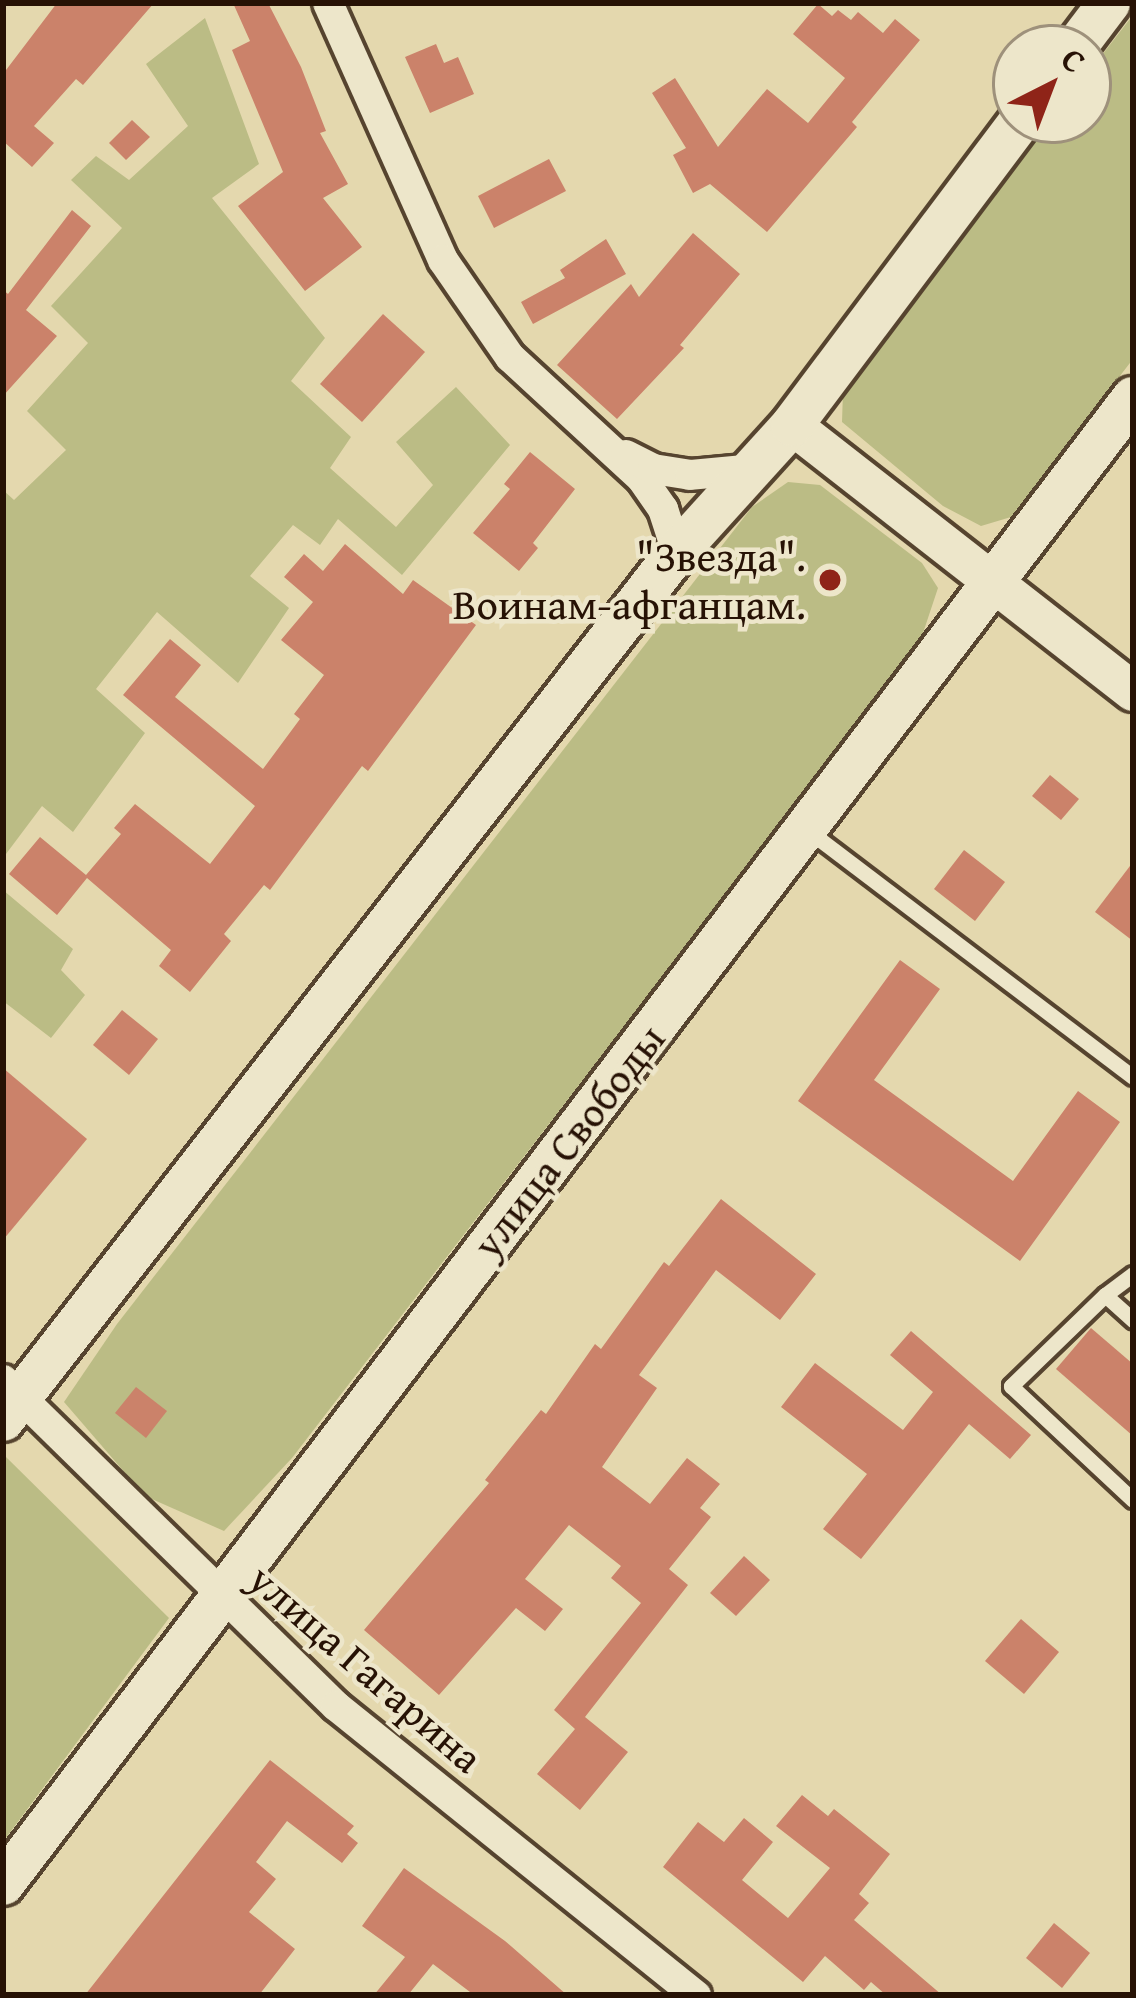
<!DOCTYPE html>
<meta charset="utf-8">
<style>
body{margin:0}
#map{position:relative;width:1136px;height:1998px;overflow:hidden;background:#e4d8ae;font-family:"Gentium Book Plus",serif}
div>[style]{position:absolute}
.green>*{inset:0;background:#bbbc85}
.building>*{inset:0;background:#cb826a}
.roads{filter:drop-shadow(3px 0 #56442f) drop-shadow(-3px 0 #56442f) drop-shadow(0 3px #56442f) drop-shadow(0 -3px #56442f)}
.service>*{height:15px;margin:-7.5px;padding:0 7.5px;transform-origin:7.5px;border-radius:7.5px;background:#ede6ca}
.minor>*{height:30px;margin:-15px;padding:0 15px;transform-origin:15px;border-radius:15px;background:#ede6ca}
.tertiary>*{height:39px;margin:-19.5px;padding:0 19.5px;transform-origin:19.5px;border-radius:19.5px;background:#ede6ca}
.secondary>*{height:42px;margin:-21px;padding:0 21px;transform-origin:21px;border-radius:21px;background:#ede6ca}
.dots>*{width:33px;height:33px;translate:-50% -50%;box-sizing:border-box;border:6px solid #ede6ca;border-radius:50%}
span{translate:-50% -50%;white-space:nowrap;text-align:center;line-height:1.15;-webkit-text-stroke:9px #ede6ca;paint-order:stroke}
.poi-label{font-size:42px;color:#271205}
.right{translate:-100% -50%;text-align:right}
.street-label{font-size:42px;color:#271205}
.frame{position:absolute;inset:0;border:6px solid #271205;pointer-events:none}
.north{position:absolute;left:992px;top:24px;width:120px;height:120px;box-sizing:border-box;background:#ede6ca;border:3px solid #9e917b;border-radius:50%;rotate:42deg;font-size:33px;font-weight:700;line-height:48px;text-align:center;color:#271205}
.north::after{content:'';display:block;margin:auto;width:42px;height:54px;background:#8f2418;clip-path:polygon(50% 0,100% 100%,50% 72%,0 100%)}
</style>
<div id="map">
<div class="green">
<div style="clip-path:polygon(1133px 15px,1133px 359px,1011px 517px,981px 526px,943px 506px,842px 422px,843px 391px,1052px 120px,1088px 120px,1088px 73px)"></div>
<div style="clip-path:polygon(205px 18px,259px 164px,212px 198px,325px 338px,291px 381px,351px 437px,330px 468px,396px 527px,433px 485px,396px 442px,456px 387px,510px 445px,402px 575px,338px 519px,320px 545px,293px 525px,250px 576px,289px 608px,238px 683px,157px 612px,96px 689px,145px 733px,73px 832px,42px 806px,3px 858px,3px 490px,14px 500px,66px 450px,27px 411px,88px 343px,51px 306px,122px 228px,71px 180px,96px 156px,129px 180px,188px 126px,146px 64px)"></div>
<div style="clip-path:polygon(788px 482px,820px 485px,922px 563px,938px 588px,920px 642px,292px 1458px,224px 1531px,145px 1496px,64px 1402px,117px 1324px,752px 507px)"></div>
<div style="clip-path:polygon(3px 890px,73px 949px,61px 970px,85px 995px,51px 1038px,3px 1001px)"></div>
<div style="clip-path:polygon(6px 1457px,169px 1618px,3px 1842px,3px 1461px)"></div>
</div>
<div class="building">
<div style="clip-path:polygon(57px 3px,154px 3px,83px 85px,76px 79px,34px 126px,54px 143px,32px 167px,3px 141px,3px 74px)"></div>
<div style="clip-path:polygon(233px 3px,268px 3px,301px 67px,326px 131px,320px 133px,348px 184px,323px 198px,362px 247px,305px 291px,238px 206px,283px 172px,232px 50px,250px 41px)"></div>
<div style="clip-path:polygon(818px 4px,832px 16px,838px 10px,851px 20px,858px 12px,883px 33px,895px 19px,920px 40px,852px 122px,857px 127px,767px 232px,710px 184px,693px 193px,673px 155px,686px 148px,652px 93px,675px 78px,718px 147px,767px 89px,808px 123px,845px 78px,793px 34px)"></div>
<div style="clip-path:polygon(436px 44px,444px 63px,458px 57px,474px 94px,430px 113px,405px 57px)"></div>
<div style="clip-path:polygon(132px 120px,150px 137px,126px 160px,109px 143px)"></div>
<div style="clip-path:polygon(549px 159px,566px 191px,494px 228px,478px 196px)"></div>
<div style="clip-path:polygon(72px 210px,91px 226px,26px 310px,57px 336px,3px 396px,3px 290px,8px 294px)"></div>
<div style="clip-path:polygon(693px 233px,740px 274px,680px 345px,684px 348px,617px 419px,557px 365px,631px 284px,639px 297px)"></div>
<div style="clip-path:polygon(606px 239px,626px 274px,533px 324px,521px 302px,565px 278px,560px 270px)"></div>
<div style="clip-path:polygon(383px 314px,425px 352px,362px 422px,320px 384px)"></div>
<div style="clip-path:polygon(530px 452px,575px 489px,533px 543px,538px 548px,519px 571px,473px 533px,510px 489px,504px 484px)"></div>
<div style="clip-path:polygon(345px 544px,403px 594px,413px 580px,476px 625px,368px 771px,362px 766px,270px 890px,264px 885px,224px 934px,231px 941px,190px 992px,159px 966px,171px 950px,87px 878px,57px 915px,9px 874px,40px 837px,86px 875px,121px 834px,114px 828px,135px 804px,210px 864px,255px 806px,123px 695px,170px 639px,201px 665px,175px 697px,263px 769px,300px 719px,294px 714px,324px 675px,281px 640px,313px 602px,284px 577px,304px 554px,323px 571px)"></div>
<div style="clip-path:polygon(1050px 775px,1079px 799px,1061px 820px,1032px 796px)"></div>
<div style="clip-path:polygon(964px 850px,1005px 882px,975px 921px,934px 889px)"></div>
<div style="clip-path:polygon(1133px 862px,1133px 941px,1095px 912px)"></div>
<div style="clip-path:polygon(900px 960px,940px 989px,874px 1080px,1013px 1181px,1078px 1091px,1120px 1122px,1020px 1261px,798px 1101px)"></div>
<div style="clip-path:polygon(122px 1010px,158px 1039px,129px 1075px,93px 1045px)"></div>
<div style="clip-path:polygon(3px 1068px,87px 1139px,3px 1240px)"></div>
<div style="clip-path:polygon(721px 1199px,816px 1274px,780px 1320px,716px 1270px,639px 1375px,657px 1388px,602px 1467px,650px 1504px,687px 1458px,720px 1484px,700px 1508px,711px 1517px,669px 1569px,688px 1585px,585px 1717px,628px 1752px,580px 1810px,537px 1774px,575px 1729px,554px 1710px,641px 1603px,611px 1578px,621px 1566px,569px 1525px,525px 1579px,563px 1609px,545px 1631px,516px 1608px,439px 1695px,364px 1630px,489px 1483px,485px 1480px,541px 1410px,546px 1414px,595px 1344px,601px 1349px,664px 1262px,669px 1266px)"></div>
<div style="clip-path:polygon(1091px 1328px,1133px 1364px,1133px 1436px,1056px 1369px)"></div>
<div style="clip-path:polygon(911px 1331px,1031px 1435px,1010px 1459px,969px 1424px,861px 1559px,823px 1529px,867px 1474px,781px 1407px,815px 1363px,903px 1430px,933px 1392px,890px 1355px)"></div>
<div style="clip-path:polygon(136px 1387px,167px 1411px,146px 1438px,115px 1413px)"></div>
<div style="clip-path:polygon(744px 1556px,770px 1580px,736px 1616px,710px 1593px)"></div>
<div style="clip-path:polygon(1021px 1619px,1059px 1652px,1024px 1694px,985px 1661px)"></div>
<div style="clip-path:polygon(270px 1760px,354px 1826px,347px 1834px,358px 1843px,342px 1863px,287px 1821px,256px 1862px,276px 1879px,249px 1912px,295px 1949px,259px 1995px,85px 1995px)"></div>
<div style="clip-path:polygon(802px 1795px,828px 1816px,834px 1809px,890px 1854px,859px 1894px,869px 1903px,854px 1920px,942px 1995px,886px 1995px,871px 1982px,864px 1990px,825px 1956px,803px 1982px,663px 1867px,698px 1822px,724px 1842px,744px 1818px,773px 1842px,742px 1880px,788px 1918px,830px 1868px,776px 1826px)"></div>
<div style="clip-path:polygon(404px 1868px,505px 1941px,567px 1995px,474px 1995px,433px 1964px,408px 1995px,374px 1995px,405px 1957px,362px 1926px)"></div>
<div style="clip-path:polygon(1054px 1923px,1090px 1953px,1062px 1988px,1026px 1958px)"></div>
</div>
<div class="roads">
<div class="service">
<div style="left:810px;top:832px;width:405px;rotate:37.2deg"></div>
<div style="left:1133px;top:1274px;width:35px;rotate:143deg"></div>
<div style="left:1105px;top:1295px;width:38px;rotate:42deg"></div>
<div style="left:1105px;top:1295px;width:131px;rotate:135.9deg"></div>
<div style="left:1011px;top:1386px;width:167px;rotate:43.1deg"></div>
</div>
<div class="minor">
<div style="left:328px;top:3px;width:282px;rotate:65.9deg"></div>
<div style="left:443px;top:260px;width:118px;rotate:55.4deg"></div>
<div style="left:510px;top:357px;width:180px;rotate:42.7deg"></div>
<div style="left:642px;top:479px;width:37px;rotate:55deg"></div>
<div style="left:663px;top:509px;width:45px;rotate:72deg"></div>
<div style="left:626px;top:455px;width:30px;rotate:27deg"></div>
<div style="left:653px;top:469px;width:37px;rotate:9deg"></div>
<div style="left:690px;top:475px;width:64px;rotate:-5.4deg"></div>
<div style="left:3px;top:1380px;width:466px;rotate:44.4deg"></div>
<div style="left:336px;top:1706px;width:462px;rotate:38.8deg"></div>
</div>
<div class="tertiary">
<div style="left:792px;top:425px;width:432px;rotate:38deg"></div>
</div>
<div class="secondary">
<div style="left:1075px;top:48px;width:56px;rotate:-52.9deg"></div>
<div style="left:3px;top:1420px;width:1099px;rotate:-52.17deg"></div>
<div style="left:677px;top:552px;width:171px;rotate:-47.8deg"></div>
<div style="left:792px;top:425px;width:381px;rotate:-53.1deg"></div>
<div style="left:3px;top:1884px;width:1867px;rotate:-52.75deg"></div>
</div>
</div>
<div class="dots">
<div style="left:830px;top:580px;background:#8f2418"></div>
</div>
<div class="poi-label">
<span class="right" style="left:806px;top:580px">"Звезда".<br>Воинам-афганцам.</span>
</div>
<div class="street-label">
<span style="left:568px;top:1141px;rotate:-52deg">улица Свободы</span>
<span style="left:366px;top:1668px;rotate:41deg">улица Гагарина</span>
</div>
<div class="frame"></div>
<div class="north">С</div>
</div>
